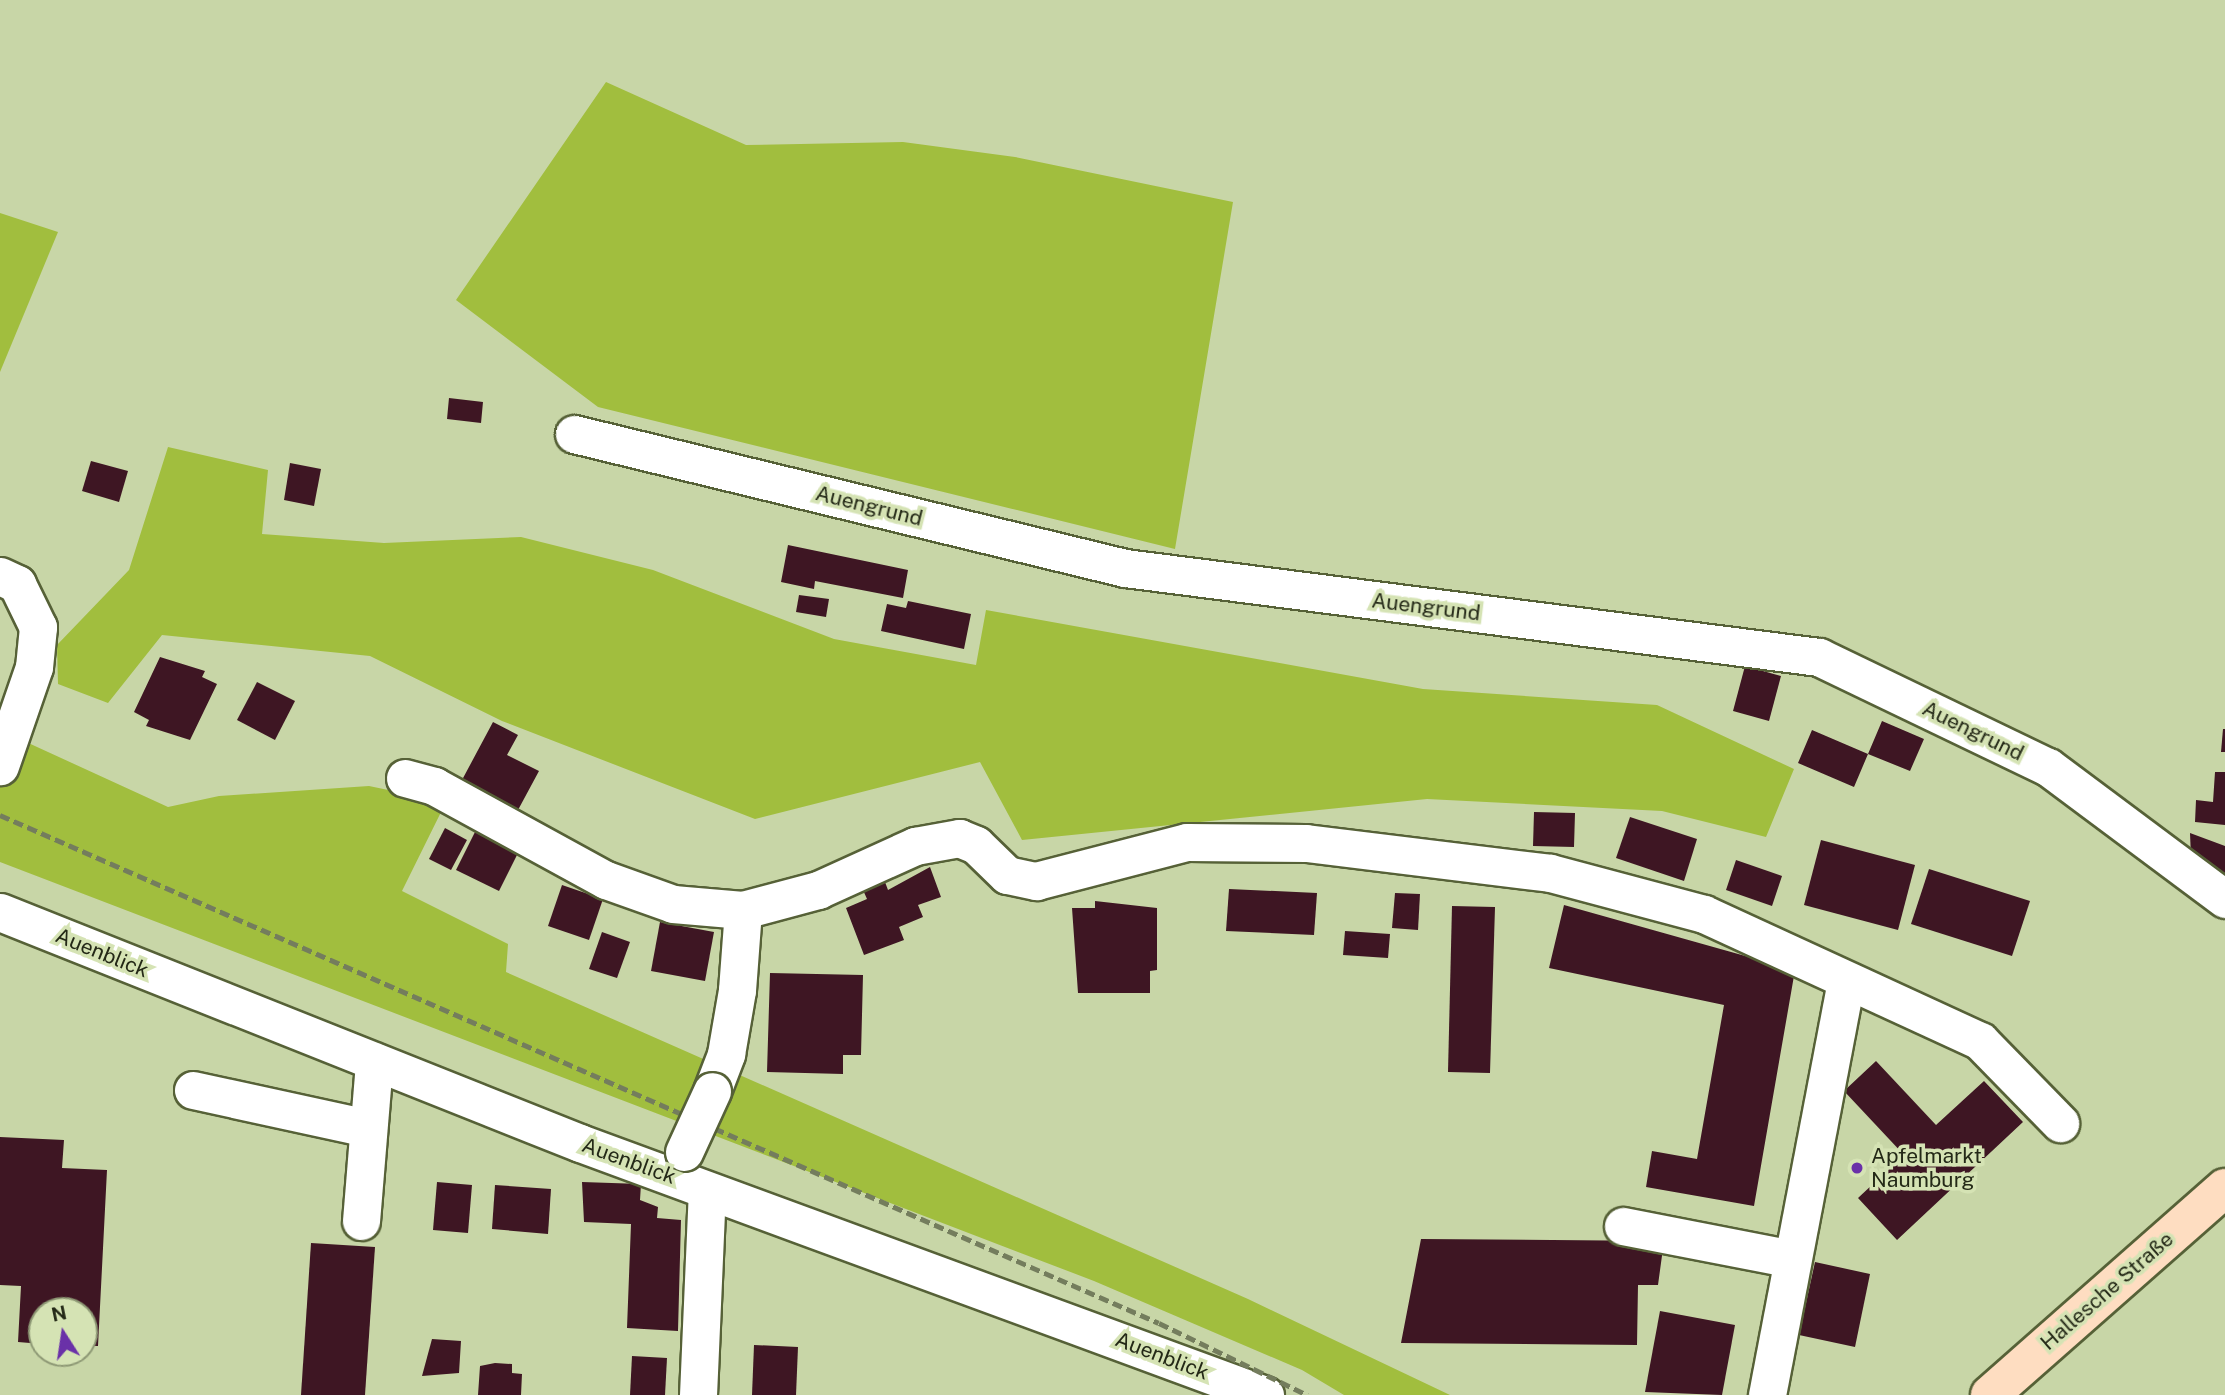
<!DOCTYPE html>
<meta charset="utf-8">
<style>
body{margin:0}
#map{position:relative;width:2225px;height:1395px;overflow:hidden;background:#c8d6a7;font-family:"Public Sans",sans-serif}
div>[style]{position:absolute}
.green>*{inset:0;background:#a1be3e}
.building>*{inset:0;background:#3e1623}
.roads{filter:drop-shadow(2px 0 #566137) drop-shadow(-2px 0 #566137) drop-shadow(0 2px #566137) drop-shadow(0 -2px #566137)}
.minor>*{height:37px;margin:-18.5px;padding:0 18.5px;transform-origin:18.5px;border-radius:18.5px;background:#fff}
.major>*{height:38px;margin:-19px;padding:0 19px;transform-origin:19px;border-radius:19px;background:#feddc1}
.rail>*{height:5px;margin-top:-2.5px;transform-origin:0;background:repeating-linear-gradient(90deg,#747d5d 0 10px,transparent 0 15px)}
.bridges{filter:drop-shadow(2px 0 #566137) drop-shadow(-2px 0 #566137) drop-shadow(0 2px #566137) drop-shadow(0 -2px #566137)}
.minor-bridge>*{height:37px;margin:-18.5px;padding:0 18.5px;transform-origin:18.5px;border-radius:18.5px;background:#fff}
.dots>*{width:19px;height:19px;translate:-50% -50%;box-sizing:border-box;border:4px solid #d5e3b4;border-radius:50%}
span{translate:-50% -50%;white-space:nowrap;text-align:center;line-height:1.15;-webkit-text-stroke:7px #d5e3b4;paint-order:stroke}
.street-label{font-size:21px;color:#242917}
.poi-label{font-size:21px;color:#242917}
.left{translate:0 -50%;text-align:left}
.north{position:absolute;left:28px;top:1297px;width:70px;height:70px;box-sizing:border-box;background:#d5e3b4;border:2px solid #8e9975;border-radius:50%;rotate:348deg;font-size:19px;font-weight:700;line-height:28px;text-align:center;color:#242917}
.north::after{content:'';display:block;margin:auto;width:24px;height:32px;background:#6a31a8;clip-path:polygon(50% 0,100% 100%,50% 72%,0 100%)}
</style>
<div id="map">
<div class="green">
<div style="clip-path:polygon(606px 82px,746px 145px,903px 142px,1015px 157px,1233px 202px,1175px 549px,598px 407px,456px 300px)"></div>
<div style="clip-path:polygon(0 213px,58px 232px,0 372px)"></div>
<div style="clip-path:polygon(168px 447px,268px 470px,262px 534px,384px 543px,521px 537px,653px 570px,834px 639px,976px 665px,986px 610px,1423px 689px,1657px 705px,1794px 769px,1766px 837px,1662px 811px,1427px 799px,1022px 840px,980px 762px,755px 819px,502px 721px,370px 656px,162px 635px,108px 703px,58px 684px,57px 645px,129px 570px)"></div>
<div style="clip-path:polygon(0 730px,168px 807px,219px 796px,369px 786px,446px 802px,402px 891px,508px 944px,506px 972px,1248px 1299px,1450px 1395px,1344px 1395px,1302px 1370px,1094px 1281px,0 862px)"></div>
</div>
<div class="building">
<div style="clip-path:polygon(449px 398px,483px 402px,481px 423px,447px 419px)"></div>
<div style="clip-path:polygon(91px 461px,128px 471px,119px 502px,82px 491px)"></div>
<div style="clip-path:polygon(290px 463px,321px 469px,314px 506px,284px 500px)"></div>
<div style="clip-path:polygon(788px 545px,908px 570px,903px 598px,815px 581px,814px 589px,781px 582px)"></div>
<div style="clip-path:polygon(799px 595px,829px 599px,826px 617px,796px 612px)"></div>
<div style="clip-path:polygon(908px 601px,971px 614px,964px 649px,881px 631px,887px 604px,906px 608px)"></div>
<div style="clip-path:polygon(160px 657px,205px 671px,202px 677px,217px 684px,190px 740px,146px 726px,149px 720px,134px 712px)"></div>
<div style="clip-path:polygon(1745px 666px,1781px 676px,1769px 721px,1733px 711px)"></div>
<div style="clip-path:polygon(257px 682px,295px 701px,275px 740px,237px 720px)"></div>
<div style="clip-path:polygon(1882px 721px,1924px 739px,1910px 771px,1868px 754px,1854px 787px,1798px 763px,1812px 730px,1868px 754px)"></div>
<div style="clip-path:polygon(493px 722px,518px 735px,507px 755px,539px 771px,518px 810px,462px 780px)"></div>
<div style="clip-path:polygon(2223px 729px,2225px 729px,2225px 752px,2221px 752px)"></div>
<div style="clip-path:polygon(2215px 772px,2225px 772px,2225px 825px,2195px 822px,2196px 800px,2213px 802px)"></div>
<div style="clip-path:polygon(1534px 812px,1575px 813px,1574px 847px,1533px 846px)"></div>
<div style="clip-path:polygon(1630px 817px,1697px 839px,1684px 881px,1616px 858px)"></div>
<div style="clip-path:polygon(445px 828px,467px 840px,451px 870px,429px 859px)"></div>
<div style="clip-path:polygon(475px 832px,518px 853px,499px 891px,456px 870px)"></div>
<div style="clip-path:polygon(2190px 833px,2225px 846px,2225px 879px,2191px 857px)"></div>
<div style="clip-path:polygon(1821px 840px,1915px 865px,1898px 930px,1804px 905px)"></div>
<div style="clip-path:polygon(1736px 860px,1782px 876px,1772px 906px,1726px 890px)"></div>
<div style="clip-path:polygon(930px 867px,941px 897px,918px 905px,923px 917px,899px 927px,904px 940px,864px 955px,846px 908px,867px 899px,863px 890px,885px 882px,888px 890px)"></div>
<div style="clip-path:polygon(1929px 869px,2030px 901px,2012px 956px,1911px 924px)"></div>
<div style="clip-path:polygon(562px 885px,603px 899px,589px 940px,548px 926px)"></div>
<div style="clip-path:polygon(1229px 889px,1317px 893px,1314px 935px,1226px 931px)"></div>
<div style="clip-path:polygon(1395px 893px,1420px 894px,1418px 930px,1392px 928px)"></div>
<div style="clip-path:polygon(1095px 901px,1157px 908px,1157px 970px,1150px 971px,1150px 993px,1078px 993px,1072px 908px,1095px 908px)"></div>
<div style="clip-path:polygon(1564px 905px,1795px 970px,1754px 1206px,1646px 1187px,1652px 1151px,1697px 1159px,1724px 1005px,1549px 968px)"></div>
<div style="clip-path:polygon(1452px 906px,1495px 907px,1490px 1073px,1448px 1072px)"></div>
<div style="clip-path:polygon(660px 922px,714px 932px,705px 981px,651px 971px)"></div>
<div style="clip-path:polygon(1345px 931px,1390px 934px,1388px 958px,1343px 955px)"></div>
<div style="clip-path:polygon(602px 932px,630px 942px,617px 978px,589px 969px)"></div>
<div style="clip-path:polygon(770px 973px,863px 975px,861px 1055px,843px 1055px,843px 1074px,767px 1072px)"></div>
<div style="clip-path:polygon(1876px 1061px,1936px 1125px,1984px 1081px,2023px 1122px,1897px 1240px,1858px 1198px,1904px 1155px,1844px 1091px)"></div>
<div style="clip-path:polygon(0 1137px,64px 1140px,62px 1168px,107px 1170px,98px 1346px,84px 1346px,84px 1311px,42px 1311px,42px 1344px,18px 1342px,21px 1286px,0 1285px)"></div>
<div style="clip-path:polygon(437px 1182px,472px 1185px,468px 1233px,433px 1230px)"></div>
<div style="clip-path:polygon(582px 1182px,641px 1184px,640px 1200px,658px 1207px,657px 1218px,681px 1220px,678px 1331px,627px 1328px,631px 1224px,584px 1222px)"></div>
<div style="clip-path:polygon(495px 1185px,551px 1189px,548px 1234px,492px 1229px)"></div>
<div style="clip-path:polygon(1421px 1239px,1664px 1241px,1658px 1285px,1638px 1285px,1637px 1345px,1401px 1343px)"></div>
<div style="clip-path:polygon(311px 1243px,375px 1247px,365px 1395px,301px 1395px)"></div>
<div style="clip-path:polygon(1815px 1262px,1870px 1274px,1855px 1347px,1799px 1335px)"></div>
<div style="clip-path:polygon(1660px 1311px,1735px 1325px,1722px 1395px,1645px 1392px)"></div>
<div style="clip-path:polygon(432px 1339px,461px 1341px,459px 1373px,422px 1376px)"></div>
<div style="clip-path:polygon(754px 1345px,798px 1347px,796px 1395px,752px 1395px)"></div>
<div style="clip-path:polygon(632px 1356px,667px 1358px,665px 1395px,630px 1395px)"></div>
<div style="clip-path:polygon(495px 1363px,512px 1364px,512px 1373px,522px 1374px,521px 1395px,478px 1395px,480px 1366px)"></div>
</div>
<div class="roads">
<div class="minor">
<div style="left:574px;top:434px;width:567px;rotate:13.67deg"></div>
<div style="left:1125px;top:568px;width:700px;rotate:7.31deg"></div>
<div style="left:1819px;top:657px;width:254px;rotate:25.7deg"></div>
<div style="left:2048px;top:767px;width:221px;rotate:36.7deg"></div>
<div style="left:0;top:576px;width:19px;rotate:25deg"></div>
<div style="left:17px;top:584px;width:48px;rotate:64deg"></div>
<div style="left:38px;top:627px;width:40px;rotate:95.7deg"></div>
<div style="left:34px;top:667px;width:105px;rotate:109deg"></div>
<div style="left:405px;top:778px;width:30px;rotate:15deg"></div>
<div style="left:434px;top:786px;width:196px;rotate:28.7deg"></div>
<div style="left:606px;top:880px;width:71px;rotate:19.7deg"></div>
<div style="left:673px;top:904px;width:70px;rotate:4.9deg"></div>
<div style="left:743px;top:910px;width:78px;rotate:-14.9deg"></div>
<div style="left:818px;top:890px;width:107px;rotate:-24.4deg"></div>
<div style="left:915px;top:846px;width:45px;rotate:-10.3deg"></div>
<div style="left:959px;top:838px;width:18px;rotate:22deg"></div>
<div style="left:976px;top:845px;width:43px;rotate:44.1deg"></div>
<div style="left:1007px;top:875px;width:30px;rotate:12deg"></div>
<div style="left:1036px;top:881px;width:156px;rotate:-14.5deg"></div>
<div style="left:1187px;top:842px;width:119px;rotate:0.5deg"></div>
<div style="left:1306px;top:843px;width:246px;rotate:7deg"></div>
<div style="left:1550px;top:873px;width:159px;rotate:14.9deg"></div>
<div style="left:1704px;top:914px;width:304px;rotate:24.7deg"></div>
<div style="left:1980px;top:1041px;width:115px;rotate:45.7deg"></div>
<div style="left:0;top:912px;width:624px;rotate:21.72deg"></div>
<div style="left:580px;top:1143px;width:730px;rotate:20.2deg"></div>
<div style="left:193px;top:1090px;width:179px;rotate:12.3deg"></div>
<div style="left:712px;top:1091px;width:40px;rotate:-69deg"></div>
<div style="left:726px;top:1054px;width:65px;rotate:-80.2deg"></div>
<div style="left:737px;top:990px;width:80px;rotate:-85.7deg"></div>
<div style="left:361px;top:1221px;width:160px;rotate:-85.3deg"></div>
<div style="left:1623px;top:1226px;width:172px;rotate:11deg"></div>
<div style="left:698px;top:1395px;width:204px;rotate:-87.5deg"></div>
<div style="left:1767px;top:1395px;width:420px;rotate:-79.2deg"></div>
</div>
<div class="major">
<div style="left:1990px;top:1395px;width:313px;rotate:-41.4deg"></div>
</div>
</div>
<div class="rail">
<div style="left:0;top:815px;width:1265px;rotate:23.67deg"></div>
<div style="left:1159px;top:1323px;width:165px;rotate:25.9deg"></div>
</div>
<div class="bridges">
<div class="minor-bridge">
<div style="left:684px;top:1152px;width:67px;rotate:-65.3deg"></div>
</div>
</div>
<div class="dots">
<div style="left:1857px;top:1168px;background:#6a31a8"></div>
</div>
<div class="street-label">
<span style="left:869px;top:506px;rotate:14deg">Auengrund</span>
<span style="left:1426px;top:607px;rotate:7deg">Auengrund</span>
<span style="left:1973px;top:731px;rotate:26deg">Auengrund</span>
<span style="left:102px;top:953px;rotate:22deg">Auenblick</span>
<span style="left:629px;top:1161px;rotate:20deg">Auenblick</span>
<span style="left:2107px;top:1291px;rotate:-41deg">Hallesche Straße</span>
<span style="left:1162px;top:1356px;rotate:21deg">Auenblick</span>
</div>
<div class="poi-label">
<span class="left" style="left:1871px;top:1168px">Apfelmarkt<br>Naumburg</span>
</div>
<div class="north">N</div>
</div>
